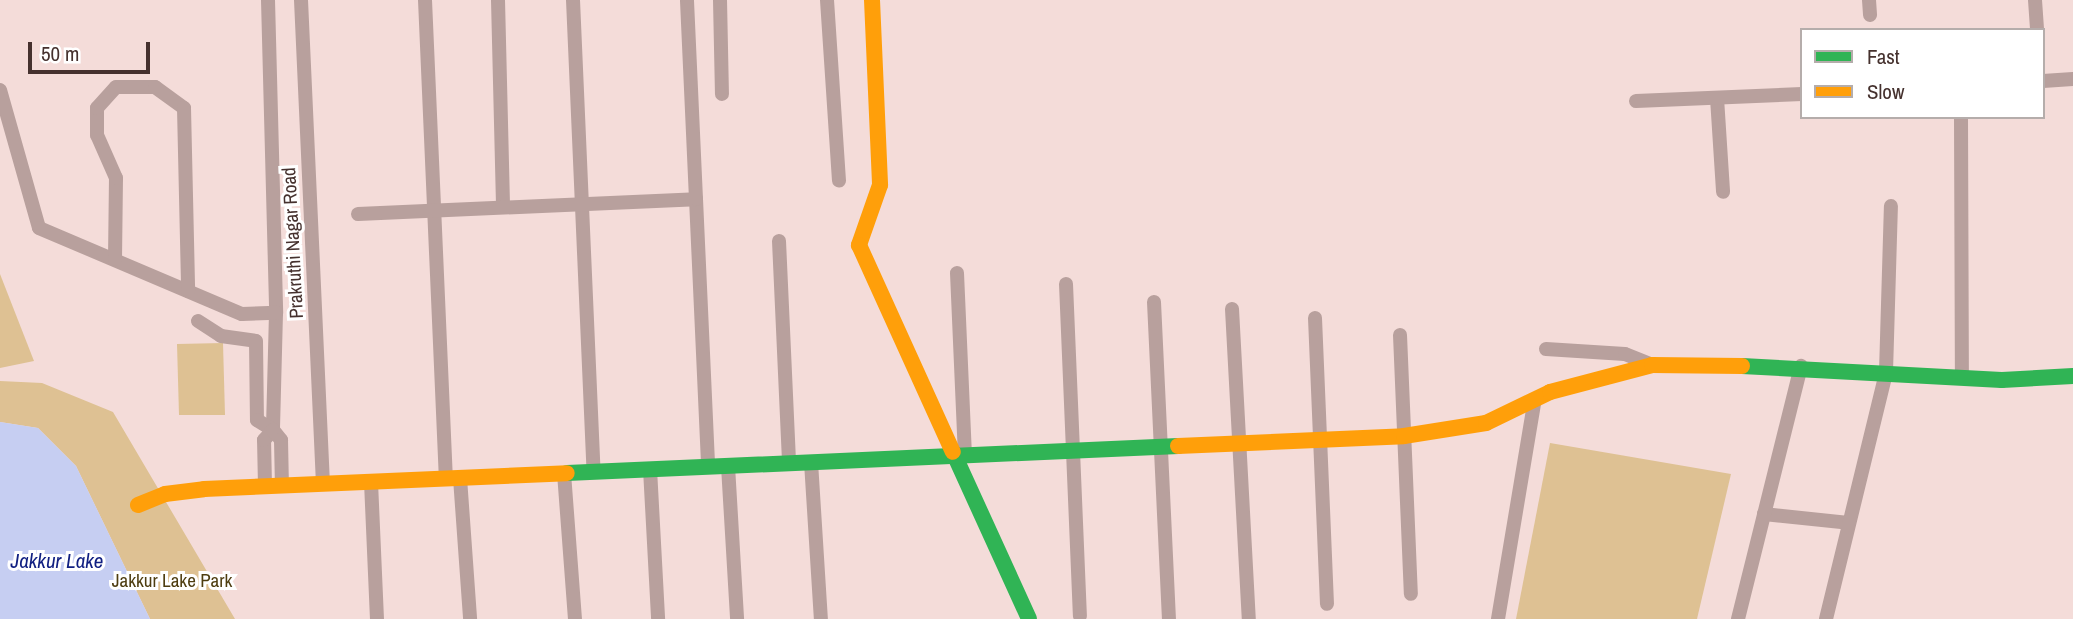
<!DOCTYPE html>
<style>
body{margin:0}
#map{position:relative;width:2073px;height:619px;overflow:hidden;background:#f4dcd9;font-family:"Archivo Narrow",sans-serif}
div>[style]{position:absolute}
.green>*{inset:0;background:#dec193}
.water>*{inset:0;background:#c6cef2}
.street>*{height:14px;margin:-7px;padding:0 7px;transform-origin:7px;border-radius:7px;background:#b8a09d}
.fast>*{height:16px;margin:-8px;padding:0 8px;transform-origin:8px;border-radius:8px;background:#30b455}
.slow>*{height:16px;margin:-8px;padding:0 8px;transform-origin:8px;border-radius:8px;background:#ff9f0a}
span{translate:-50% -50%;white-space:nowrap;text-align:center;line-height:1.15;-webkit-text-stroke:6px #fff;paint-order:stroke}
.street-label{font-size:19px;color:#45312e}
.park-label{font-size:19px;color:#4e3d10}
.water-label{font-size:21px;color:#112082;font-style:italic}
.legend{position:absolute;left:1800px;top:28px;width:245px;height:91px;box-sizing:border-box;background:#fff;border:2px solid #b5adab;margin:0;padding:9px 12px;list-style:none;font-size:21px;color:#45312e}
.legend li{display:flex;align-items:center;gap:14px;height:35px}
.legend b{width:35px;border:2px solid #b5adab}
.scale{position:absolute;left:28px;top:42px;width:122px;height:32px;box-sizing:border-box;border:4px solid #45312e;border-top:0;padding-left:9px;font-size:21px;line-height:24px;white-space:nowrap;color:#45312e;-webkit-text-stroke:5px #fff;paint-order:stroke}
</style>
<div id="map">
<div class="green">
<div style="clip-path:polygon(0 274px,34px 361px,0 368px)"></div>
<div style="clip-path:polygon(223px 343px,225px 415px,179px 415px,177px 344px)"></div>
<div style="clip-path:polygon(0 381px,42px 383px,113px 412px,235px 619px,150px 619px,76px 466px,38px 428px,0 422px)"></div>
<div style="clip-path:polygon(1550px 443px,1731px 474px,1697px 619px,1516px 619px)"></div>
</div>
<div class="water">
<div style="clip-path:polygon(0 422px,38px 428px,76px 466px,150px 619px,0 619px)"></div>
</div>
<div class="street">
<div style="left:268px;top:0;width:313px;rotate:88.5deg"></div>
<div style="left:276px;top:313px;width:117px;rotate:91.5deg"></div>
<div style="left:301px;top:0;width:484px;rotate:87.4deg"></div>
<div style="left:425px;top:0;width:478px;rotate:87.5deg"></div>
<div style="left:498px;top:0;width:207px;rotate:88.6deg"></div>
<div style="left:573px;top:0;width:472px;rotate:87.5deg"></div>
<div style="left:720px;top:0;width:94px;rotate:88.8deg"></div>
<div style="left:827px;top:0;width:181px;rotate:86.2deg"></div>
<div style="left:1869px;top:0;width:15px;rotate:86deg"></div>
<div style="left:2035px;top:0;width:30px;rotate:86deg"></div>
<div style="left:2043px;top:81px;width:30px;rotate:-4deg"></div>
<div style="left:0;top:90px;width:143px;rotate:74.2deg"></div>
<div style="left:39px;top:228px;width:220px;rotate:23deg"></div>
<div style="left:242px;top:314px;width:34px;rotate:-2deg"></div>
<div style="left:1717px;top:98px;width:94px;rotate:86.3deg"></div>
<div style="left:1636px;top:101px;width:166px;rotate:-2.4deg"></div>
<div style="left:1961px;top:117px;width:260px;rotate:89.8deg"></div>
<div style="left:696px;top:199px;width:268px;rotate:87.4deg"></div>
<div style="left:358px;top:214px;width:338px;rotate:-2.5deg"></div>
<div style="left:696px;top:199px;width:199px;rotate:-92.6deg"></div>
<div style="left:779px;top:241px;width:222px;rotate:87.4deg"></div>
<div style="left:115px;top:259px;width:81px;rotate:-89.3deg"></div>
<div style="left:116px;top:178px;width:47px;rotate:-113.8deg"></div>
<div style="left:97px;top:135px;width:27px;rotate:-90deg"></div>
<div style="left:97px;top:108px;width:28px;rotate:-48deg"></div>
<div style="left:116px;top:87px;width:39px"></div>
<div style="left:155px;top:87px;width:36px;rotate:36deg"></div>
<div style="left:184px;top:108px;width:183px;rotate:88.7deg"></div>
<div style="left:957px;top:273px;width:182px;rotate:87.5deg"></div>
<div style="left:1066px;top:284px;width:332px;rotate:87.6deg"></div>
<div style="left:1154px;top:302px;width:317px;rotate:87.3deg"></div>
<div style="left:1232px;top:309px;width:310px;rotate:86.9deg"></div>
<div style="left:1315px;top:318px;width:286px;rotate:87.6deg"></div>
<div style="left:198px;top:321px;width:27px;rotate:33deg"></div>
<div style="left:221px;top:336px;width:35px;rotate:8deg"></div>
<div style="left:256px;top:341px;width:79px;rotate:89.3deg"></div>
<div style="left:257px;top:420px;width:19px;rotate:32deg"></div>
<div style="left:1400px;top:335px;width:259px;rotate:87.6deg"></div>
<div style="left:1546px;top:349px;width:79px;rotate:3.6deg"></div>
<div style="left:1625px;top:354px;width:29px;rotate:22deg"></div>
<div style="left:811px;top:462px;width:157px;rotate:86.4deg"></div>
<div style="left:728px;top:466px;width:153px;rotate:86.6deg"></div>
<div style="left:650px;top:469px;width:150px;rotate:86.9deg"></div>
<div style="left:564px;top:473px;width:146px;rotate:85.7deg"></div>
<div style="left:460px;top:478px;width:141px;rotate:85.9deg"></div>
<div style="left:371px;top:482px;width:137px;rotate:87.5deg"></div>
<div style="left:265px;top:486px;width:46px;rotate:-91.2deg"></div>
<div style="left:264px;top:440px;width:13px;rotate:-48deg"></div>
<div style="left:273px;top:430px;width:13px;rotate:51deg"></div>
<div style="left:281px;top:440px;width:46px;rotate:88.8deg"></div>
<div style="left:1764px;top:514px;width:85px;rotate:6deg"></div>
<div style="left:1498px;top:619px;width:218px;rotate:-80.5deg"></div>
<div style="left:1738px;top:619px;width:261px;rotate:-76deg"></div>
<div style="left:1826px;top:619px;width:254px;rotate:-76.3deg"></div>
<div style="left:1886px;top:372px;width:166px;rotate:-88.3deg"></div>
</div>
<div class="fast">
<div style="left:1742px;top:366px;width:260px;rotate:3.1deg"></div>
<div style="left:2002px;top:380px;width:71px;rotate:-3.2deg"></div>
<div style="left:953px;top:452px;width:183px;rotate:65.5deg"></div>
<div style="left:567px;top:473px;width:612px;rotate:-2.53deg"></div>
</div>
<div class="slow">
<div style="left:872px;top:0;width:185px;rotate:87.5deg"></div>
<div style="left:880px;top:185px;width:64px;rotate:109.3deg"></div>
<div style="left:859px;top:245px;width:227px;rotate:65.6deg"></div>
<div style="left:1178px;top:446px;width:226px;rotate:-2.5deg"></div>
<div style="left:1404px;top:436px;width:83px;rotate:-9deg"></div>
<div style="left:1486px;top:423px;width:71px;rotate:-25.8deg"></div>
<div style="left:1550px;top:392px;width:106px;rotate:-14.8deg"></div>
<div style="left:1652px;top:365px;width:90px;rotate:0.6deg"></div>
<div style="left:138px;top:505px;width:29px;rotate:-22deg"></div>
<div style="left:165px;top:494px;width:39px;rotate:-7deg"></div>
<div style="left:204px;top:489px;width:363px;rotate:-2.5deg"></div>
</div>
<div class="street-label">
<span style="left:293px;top:243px;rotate:-93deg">Prakruthi Nagar Road</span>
</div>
<div class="park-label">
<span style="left:172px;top:581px">Jakkur Lake Park</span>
</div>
<div class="water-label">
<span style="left:57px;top:561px">Jakkur Lake</span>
</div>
<ul class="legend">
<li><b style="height:9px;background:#30b455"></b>Fast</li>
<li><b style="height:9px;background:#ff9f0a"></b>Slow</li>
</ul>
<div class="scale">50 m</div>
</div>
